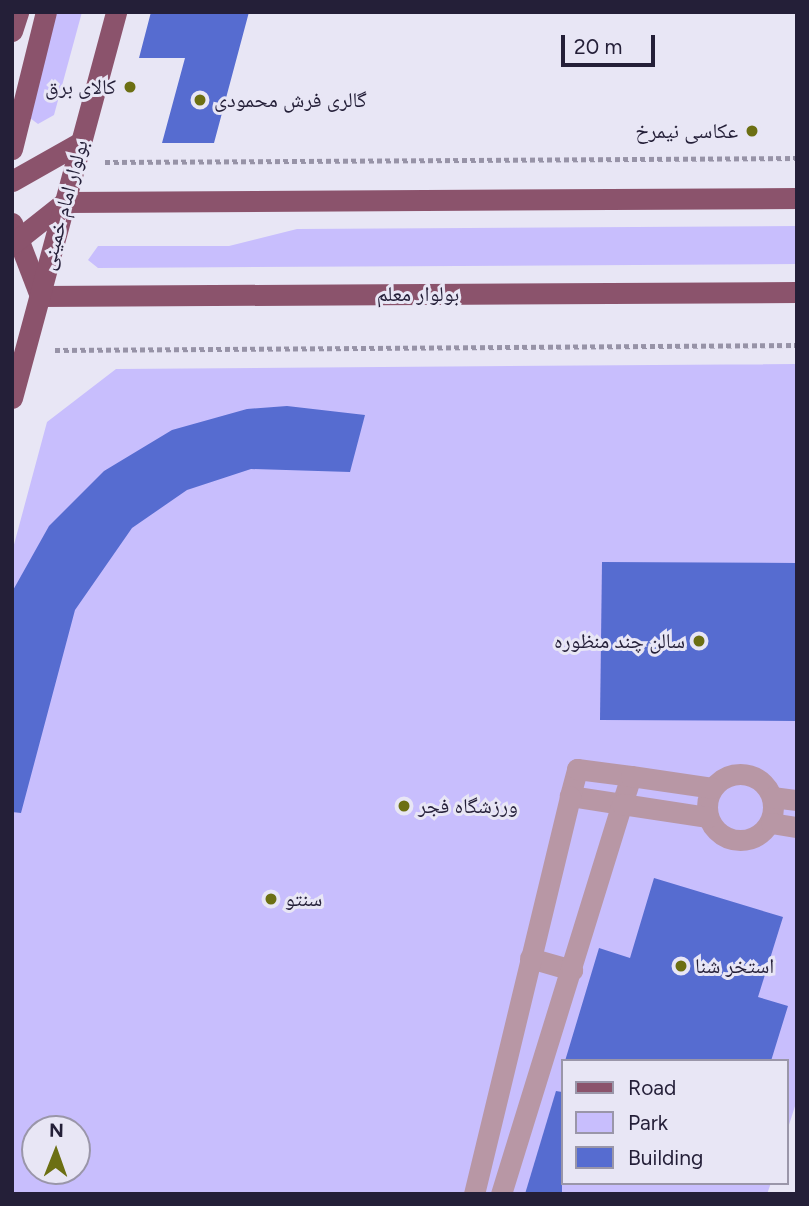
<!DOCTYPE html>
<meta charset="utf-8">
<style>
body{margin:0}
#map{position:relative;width:809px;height:1206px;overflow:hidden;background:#e8e6f5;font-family:Figtree,"Noto Naskh Arabic",sans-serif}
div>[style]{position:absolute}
.green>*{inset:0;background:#c8befd}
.building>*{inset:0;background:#566cd0}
.path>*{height:4.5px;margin-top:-2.25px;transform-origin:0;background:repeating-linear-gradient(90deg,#9793a7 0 5px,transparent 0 8.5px)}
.minor>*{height:21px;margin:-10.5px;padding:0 10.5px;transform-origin:10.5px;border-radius:10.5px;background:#b897a5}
.minor>.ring{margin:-10.5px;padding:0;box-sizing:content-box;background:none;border:21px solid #b897a5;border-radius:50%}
.major>*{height:21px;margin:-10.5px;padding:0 10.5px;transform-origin:10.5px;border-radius:10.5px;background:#8b536c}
.dots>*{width:19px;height:19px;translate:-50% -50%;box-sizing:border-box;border:4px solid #e8e6f5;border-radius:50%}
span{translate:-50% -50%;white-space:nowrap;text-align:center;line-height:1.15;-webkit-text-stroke:6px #e8e6f5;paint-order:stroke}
.poi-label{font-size:21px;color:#241f38}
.right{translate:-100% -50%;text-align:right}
.left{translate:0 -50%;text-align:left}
.street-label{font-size:21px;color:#241f38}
.frame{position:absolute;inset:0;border:14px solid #241f38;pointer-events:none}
.legend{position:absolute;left:561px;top:1059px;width:228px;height:126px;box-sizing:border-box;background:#e8e6f5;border:2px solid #9a96a9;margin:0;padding:9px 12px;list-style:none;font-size:21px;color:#241f38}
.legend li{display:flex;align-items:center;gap:14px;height:35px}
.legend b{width:35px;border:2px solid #9a96a9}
.north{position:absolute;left:21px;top:1115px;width:70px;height:70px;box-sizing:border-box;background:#e8e6f5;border:2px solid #9a96a9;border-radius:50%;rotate:1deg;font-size:19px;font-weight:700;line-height:28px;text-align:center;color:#241f38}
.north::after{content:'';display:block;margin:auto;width:24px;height:32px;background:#6c6f13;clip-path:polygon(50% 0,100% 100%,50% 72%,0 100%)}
.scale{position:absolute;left:561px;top:35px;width:94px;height:32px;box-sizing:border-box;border:4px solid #241f38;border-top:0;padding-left:9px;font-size:21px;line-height:24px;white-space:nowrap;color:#241f38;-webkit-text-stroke:5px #e8e6f5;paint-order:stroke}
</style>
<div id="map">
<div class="green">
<div style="clip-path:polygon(54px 12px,82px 12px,54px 115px,38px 124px,30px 118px)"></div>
<div style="clip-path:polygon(797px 226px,797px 264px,98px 268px,88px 260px,98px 246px,229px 246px,297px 229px)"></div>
<div style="clip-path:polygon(evenodd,797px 364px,797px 1100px,786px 1134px,786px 1061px,562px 1061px,562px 1183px,771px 1183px,767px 1194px,12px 1194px,12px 552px,47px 422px,116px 369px,797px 364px,35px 1129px,77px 1129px,77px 1171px,35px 1171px,35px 1129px)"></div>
</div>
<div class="building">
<div style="clip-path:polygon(151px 12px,249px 12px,214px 143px,162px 143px,185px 58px,139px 58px)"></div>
<div style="clip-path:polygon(287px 406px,365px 415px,350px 472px,251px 469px,187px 490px,132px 528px,75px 610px,21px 813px,12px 812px,12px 592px,49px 526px,104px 471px,172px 430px,247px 409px)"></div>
<div style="clip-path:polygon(602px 562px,797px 563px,797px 721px,600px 720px)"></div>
<div style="clip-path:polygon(654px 878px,783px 917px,758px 997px,788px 1006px,771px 1061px,565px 1061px,599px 948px,630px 958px)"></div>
<div style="clip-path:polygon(556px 1091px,562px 1092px,562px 1194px,525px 1194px)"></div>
</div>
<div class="path">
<div style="left:105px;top:162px;width:692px;rotate:-0.33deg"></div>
<div style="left:55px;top:350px;width:742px;rotate:-0.39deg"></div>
</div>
<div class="minor">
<div class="ring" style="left:707px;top:774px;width:45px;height:45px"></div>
<div style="left:631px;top:776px;width:29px;rotate:108deg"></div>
<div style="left:622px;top:804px;width:53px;rotate:-171.3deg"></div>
<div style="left:570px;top:796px;width:28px;rotate:-75deg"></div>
<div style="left:577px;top:769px;width:54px;rotate:7.4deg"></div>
<div style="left:631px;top:776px;width:82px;rotate:8.4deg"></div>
<div style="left:772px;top:797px;width:25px;rotate:7deg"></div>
<div style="left:771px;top:823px;width:26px;rotate:9deg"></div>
<div style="left:530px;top:958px;width:44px;rotate:15.9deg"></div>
<div style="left:474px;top:1194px;width:409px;rotate:-76.4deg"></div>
<div style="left:501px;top:1194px;width:408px;rotate:-72.8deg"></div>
<div style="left:622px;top:804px;width:87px;rotate:8.6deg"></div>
</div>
<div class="major">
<div style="left:12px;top:31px;width:20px;rotate:-72deg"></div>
<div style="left:12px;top:149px;width:141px;rotate:-76.1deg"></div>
<div style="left:12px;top:181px;width:79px;rotate:-29.5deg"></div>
<div style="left:65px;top:202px;width:732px;rotate:-0.31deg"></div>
<div style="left:12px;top:223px;width:78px;rotate:69deg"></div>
<div style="left:12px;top:244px;width:68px;rotate:-38.4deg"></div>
<div style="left:40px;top:296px;width:757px;rotate:-0.3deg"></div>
<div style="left:12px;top:398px;width:400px;rotate:-74.9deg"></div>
</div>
<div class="dots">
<div style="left:130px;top:87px;background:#6c6f13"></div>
<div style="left:200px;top:100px;background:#6c6f13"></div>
<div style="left:752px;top:131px;background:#6c6f13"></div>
<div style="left:699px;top:641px;background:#6c6f13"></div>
<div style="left:404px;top:806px;background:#6c6f13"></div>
<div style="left:271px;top:899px;background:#6c6f13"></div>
<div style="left:681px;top:966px;background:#6c6f13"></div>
</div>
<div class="poi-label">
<span class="right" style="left:116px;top:87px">کالای برق</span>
<span class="left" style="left:214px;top:100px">گالری فرش محمودی</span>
<span class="right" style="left:738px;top:131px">عکاسی نیمرخ</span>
<span class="right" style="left:685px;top:641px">سالن چند منظوره</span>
<span class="left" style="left:418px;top:806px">ورزشگاه فجر</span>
<span class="left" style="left:285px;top:899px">سنتو</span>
<span class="left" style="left:695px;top:966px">استخر شنا</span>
</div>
<div class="street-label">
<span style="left:64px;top:205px;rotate:-75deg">بولوار امام خمینی</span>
<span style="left:418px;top:294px">بولوار معلم</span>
</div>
<div class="frame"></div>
<ul class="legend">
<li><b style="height:9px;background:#8b536c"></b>Road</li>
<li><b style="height:19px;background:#c8befd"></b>Park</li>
<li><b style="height:19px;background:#566cd0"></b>Building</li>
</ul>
<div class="north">N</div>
<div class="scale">20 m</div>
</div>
